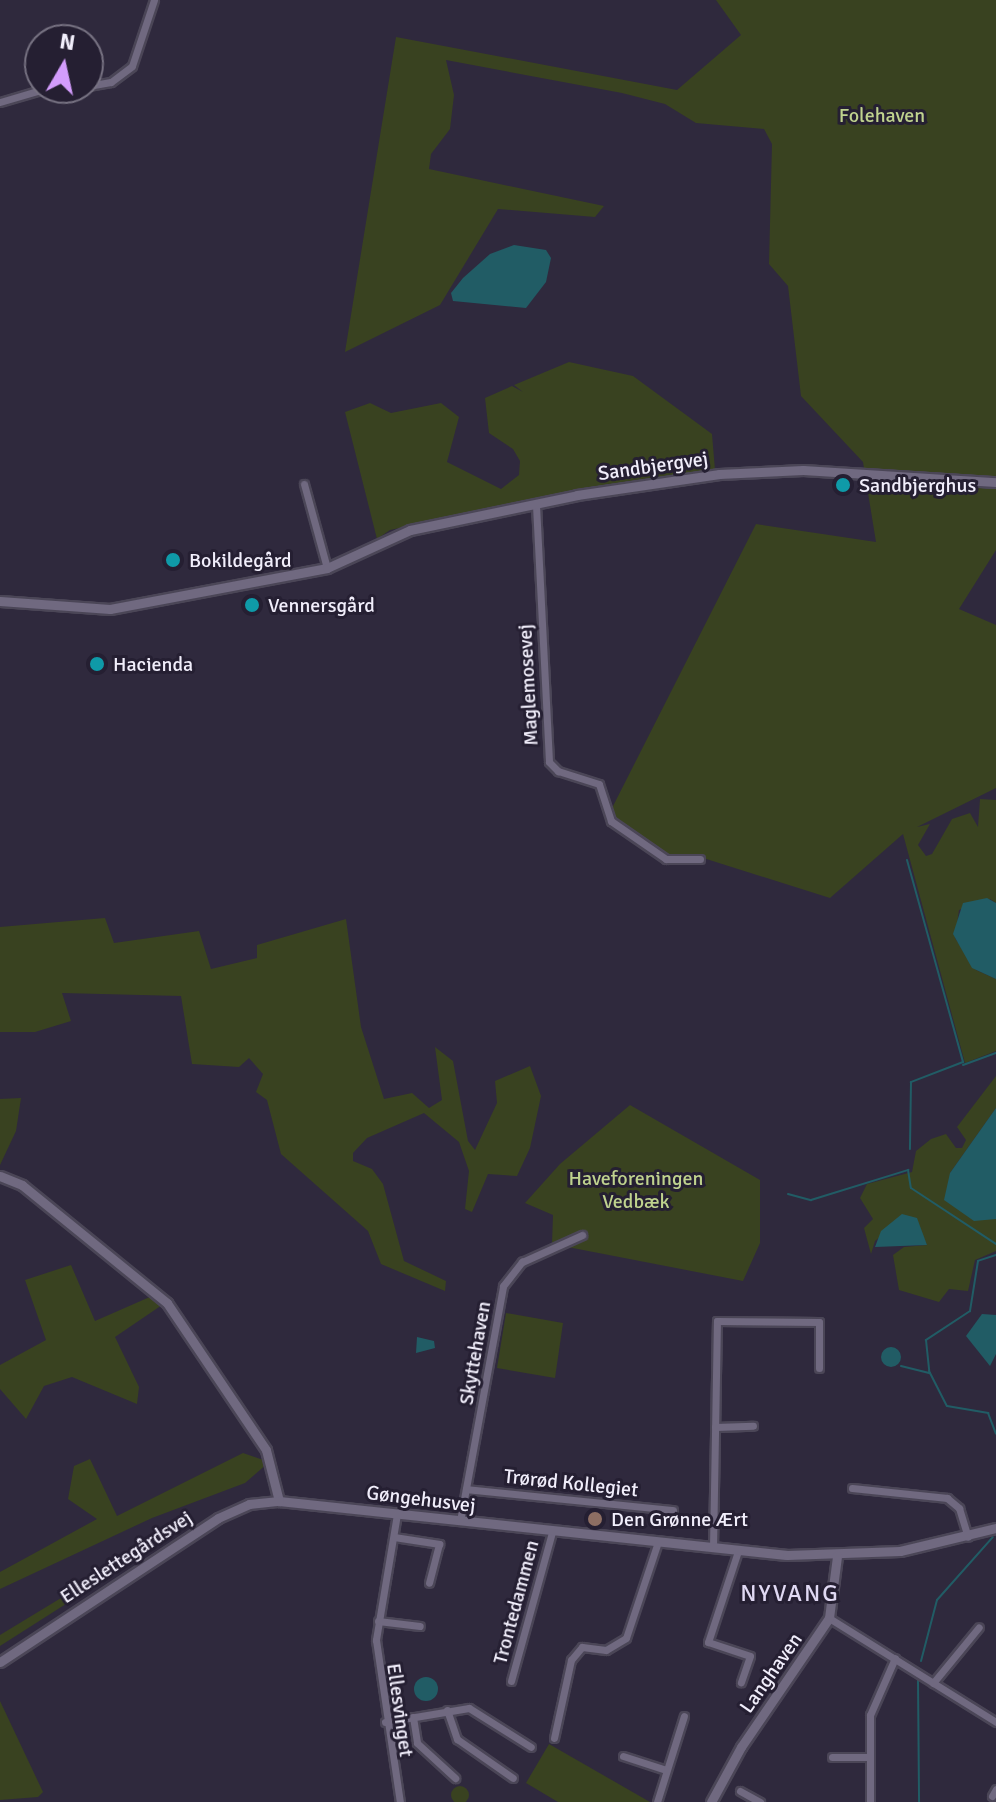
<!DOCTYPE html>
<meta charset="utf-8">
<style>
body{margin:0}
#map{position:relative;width:996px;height:1802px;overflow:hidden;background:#2f293d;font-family:Signika,sans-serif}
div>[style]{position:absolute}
.green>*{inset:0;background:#394220}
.round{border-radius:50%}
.water>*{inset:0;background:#215c65}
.stream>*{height:2px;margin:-1px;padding:0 1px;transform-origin:1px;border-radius:1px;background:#215c65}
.roads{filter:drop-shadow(2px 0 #4b4657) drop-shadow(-2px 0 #4b4657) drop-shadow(0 2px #4b4657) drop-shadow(0 -2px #4b4657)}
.minor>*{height:7px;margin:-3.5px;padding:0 3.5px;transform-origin:3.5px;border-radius:3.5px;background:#706980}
.tertiary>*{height:9px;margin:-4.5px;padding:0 4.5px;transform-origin:4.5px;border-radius:4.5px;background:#706980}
.dots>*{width:22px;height:22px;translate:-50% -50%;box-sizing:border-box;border:4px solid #251f32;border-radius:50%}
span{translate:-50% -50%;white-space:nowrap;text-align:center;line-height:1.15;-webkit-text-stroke:6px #251f32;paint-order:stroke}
.park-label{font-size:20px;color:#bfd28e}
.street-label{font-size:20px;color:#f1eefb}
.poi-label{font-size:20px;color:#f1eefb}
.left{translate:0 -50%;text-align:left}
.quarter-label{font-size:24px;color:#e0d9f3;letter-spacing:2px}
.north{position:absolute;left:24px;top:24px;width:80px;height:80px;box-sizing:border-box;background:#251f32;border:2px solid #777282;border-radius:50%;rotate:9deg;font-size:22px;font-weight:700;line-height:32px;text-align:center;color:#f1eefb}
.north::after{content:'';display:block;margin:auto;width:28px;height:36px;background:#d39cfc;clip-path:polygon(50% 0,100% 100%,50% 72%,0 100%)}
</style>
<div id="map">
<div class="green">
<div style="clip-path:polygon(716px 0,996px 0,996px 550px,959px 609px,996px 625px,996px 788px,917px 827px,930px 824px,918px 845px,926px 856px,932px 854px,952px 819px,970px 813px,978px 827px,980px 799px,996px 800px,996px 903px,990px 899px,959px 910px,955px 938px,976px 970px,996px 979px,996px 1051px,965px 1063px,903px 834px,830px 898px,700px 857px,667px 856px,609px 814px,756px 524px,876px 542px,863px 462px,801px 396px,788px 286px,769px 264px,772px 144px,764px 129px,696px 123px,665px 104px,622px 93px,446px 60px,454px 95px,450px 129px,431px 154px,429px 169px,604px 206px,595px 217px,498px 209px,440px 305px,345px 352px,396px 37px,677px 90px,741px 35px)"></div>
<div style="clip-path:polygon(569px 362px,633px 376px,712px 434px,715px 470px,593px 487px,390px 530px,377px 539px,345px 412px,370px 403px,391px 413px,441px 403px,459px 417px,447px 462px,501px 489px,519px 475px,520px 461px,513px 449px,489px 433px,485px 398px,512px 386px,523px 392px,514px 385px)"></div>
<div style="clip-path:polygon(105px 918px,114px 943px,199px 931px,211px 969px,257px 958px,257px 945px,346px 919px,361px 1027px,384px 1099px,412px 1093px,429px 1108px,442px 1100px,435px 1047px,453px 1061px,468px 1141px,475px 1150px,497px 1103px,495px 1081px,530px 1066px,541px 1096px,530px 1148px,517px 1176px,488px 1174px,472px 1212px,465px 1209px,469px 1171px,459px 1142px,424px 1113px,367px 1138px,353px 1153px,353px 1161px,372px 1169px,383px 1184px,404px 1261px,446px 1281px,445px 1291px,381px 1264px,368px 1231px,281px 1154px,267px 1100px,256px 1092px,263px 1074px,249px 1058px,239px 1067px,192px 1064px,181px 996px,62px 993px,71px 1021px,35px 1032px,0 1032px,0 927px)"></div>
<div style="clip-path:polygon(996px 1076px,996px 1108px,950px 1173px,985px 1217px,996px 1219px,996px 1251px,975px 1260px,968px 1291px,949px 1289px,939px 1302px,899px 1290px,893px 1255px,904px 1247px,927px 1245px,912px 1219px,898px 1222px,875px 1241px,871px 1254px,864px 1228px,873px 1219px,860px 1198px,867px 1184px,912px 1172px,916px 1151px,931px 1139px,946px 1134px,956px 1148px,962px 1148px,966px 1140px,957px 1127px)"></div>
<div style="clip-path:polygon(21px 1098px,16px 1131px,0 1165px,0 1099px)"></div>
<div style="clip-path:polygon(630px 1105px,760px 1180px,760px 1243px,743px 1281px,552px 1244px,553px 1215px,525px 1203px,560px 1164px)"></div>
<div style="clip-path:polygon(71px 1265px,95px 1321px,152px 1296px,162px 1305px,115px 1337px,139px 1387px,137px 1404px,72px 1377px,44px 1386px,26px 1419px,0 1389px,0 1365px,46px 1340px,25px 1280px)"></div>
<div style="clip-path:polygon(506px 1313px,563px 1323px,555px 1378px,497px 1368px)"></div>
<div style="clip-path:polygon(243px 1453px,269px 1462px,245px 1483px,152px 1518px,0 1589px,0 1572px,97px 1519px,68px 1499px,74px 1466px,90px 1459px,117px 1516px)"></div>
<div style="clip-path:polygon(61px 1598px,69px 1602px,0 1646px,0 1635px)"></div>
<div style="clip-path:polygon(0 1701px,43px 1792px,38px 1797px,0 1800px)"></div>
<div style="clip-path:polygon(549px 1744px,650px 1802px,558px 1802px,526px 1783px)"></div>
<div class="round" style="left:451px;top:1786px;width:18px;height:18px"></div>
</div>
<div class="water">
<div style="clip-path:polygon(514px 245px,546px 250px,551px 258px,546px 282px,526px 308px,453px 301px,451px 293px,463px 278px,490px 254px)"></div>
<div style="clip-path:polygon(987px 898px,996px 903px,996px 979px,972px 968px,953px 934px,963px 903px)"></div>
<div style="clip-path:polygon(996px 1108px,996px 1219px,974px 1221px,944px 1200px,950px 1173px)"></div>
<div style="clip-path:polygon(902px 1214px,917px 1218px,927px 1245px,875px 1247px,881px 1231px)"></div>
<div style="clip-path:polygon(982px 1314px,996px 1315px,996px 1354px,990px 1366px,966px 1336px)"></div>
<div style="clip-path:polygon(417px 1337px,434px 1341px,435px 1348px,416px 1353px)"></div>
<div class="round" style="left:881px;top:1347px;width:20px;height:20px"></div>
<div class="round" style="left:414px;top:1677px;width:24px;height:24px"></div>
</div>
<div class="stream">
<div style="left:907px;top:860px;width:210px;rotate:74.5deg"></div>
<div style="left:963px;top:1062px;width:56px;rotate:159deg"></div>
<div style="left:911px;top:1082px;width:67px;rotate:90.9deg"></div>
<div style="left:963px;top:1065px;width:35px;rotate:-20deg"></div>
<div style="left:788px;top:1194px;width:24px;rotate:15deg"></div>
<div style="left:811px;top:1200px;width:102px;rotate:-17.2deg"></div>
<div style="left:908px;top:1170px;width:18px;rotate:81deg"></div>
<div style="left:911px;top:1188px;width:102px;rotate:33.4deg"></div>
<div style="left:996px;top:1255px;width:19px;rotate:162deg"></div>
<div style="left:978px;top:1261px;width:51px;rotate:99.1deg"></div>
<div style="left:970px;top:1311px;width:53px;rotate:146.6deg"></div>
<div style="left:926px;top:1340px;width:31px;rotate:84deg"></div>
<div style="left:929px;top:1371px;width:39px;rotate:63deg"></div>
<div style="left:947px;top:1406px;width:42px;rotate:9.7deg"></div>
<div style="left:988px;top:1413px;width:22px;rotate:69deg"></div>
<div style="left:901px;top:1366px;width:30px;rotate:14deg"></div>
<div style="left:921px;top:1661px;width:63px;rotate:-75.3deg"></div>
<div style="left:937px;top:1600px;width:84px;rotate:-48.4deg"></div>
<div style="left:918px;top:1680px;width:122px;rotate:89.5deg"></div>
</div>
<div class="roads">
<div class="minor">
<div style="left:88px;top:86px;width:23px;rotate:-10deg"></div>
<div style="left:111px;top:82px;width:26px;rotate:-37deg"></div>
<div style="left:132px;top:66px;width:70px;rotate:-71.6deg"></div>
<div style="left:0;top:102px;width:50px;rotate:-16.3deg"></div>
<div style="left:304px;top:484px;width:87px;rotate:74.7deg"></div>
<div style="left:536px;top:505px;width:257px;rotate:87.1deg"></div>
<div style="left:549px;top:762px;width:13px;rotate:45deg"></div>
<div style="left:558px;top:771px;width:43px;rotate:17.6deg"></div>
<div style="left:599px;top:784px;width:39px;rotate:72deg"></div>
<div style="left:611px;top:821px;width:67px;rotate:34.6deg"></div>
<div style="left:666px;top:859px;width:34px"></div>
<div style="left:715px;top:1427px;width:38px;rotate:-2deg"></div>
<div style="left:852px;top:1488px;width:96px;rotate:6deg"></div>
<div style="left:947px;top:1498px;width:16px;rotate:40deg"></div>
<div style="left:959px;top:1508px;width:30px;rotate:73deg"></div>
<div style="left:466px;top:1489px;width:208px;rotate:5.8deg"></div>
<div style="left:397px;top:1514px;width:128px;rotate:99.5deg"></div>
<div style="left:376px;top:1640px;width:164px;rotate:81.6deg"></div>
<div style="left:460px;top:1521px;width:239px;rotate:-79.6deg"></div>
<div style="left:503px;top:1286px;width:31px;rotate:-52deg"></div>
<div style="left:522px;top:1262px;width:66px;rotate:-24.2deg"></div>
<div style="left:394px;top:1537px;width:46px;rotate:8.8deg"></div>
<div style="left:439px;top:1544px;width:40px;rotate:104.4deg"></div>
<div style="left:713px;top:1548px;width:227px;rotate:-89deg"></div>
<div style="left:717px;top:1321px;width:102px;rotate:0.6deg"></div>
<div style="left:819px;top:1322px;width:46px;rotate:90deg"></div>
<div style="left:738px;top:1551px;width:96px;rotate:108.2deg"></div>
<div style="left:708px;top:1642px;width:44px;rotate:18.4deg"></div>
<div style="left:750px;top:1656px;width:28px;rotate:109deg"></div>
<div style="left:829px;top:1618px;width:197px;rotate:31.9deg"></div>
<div style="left:378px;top:1621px;width:42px;rotate:6.8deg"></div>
<div style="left:511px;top:1681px;width:155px;rotate:-74.6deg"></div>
<div style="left:933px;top:1683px;width:72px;rotate:-50.6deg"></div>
<div style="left:447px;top:1710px;width:31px;rotate:71deg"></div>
<div style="left:457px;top:1739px;width:68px;rotate:34.9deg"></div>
<div style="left:413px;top:1717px;width:26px;rotate:81deg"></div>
<div style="left:417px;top:1743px;width:52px;rotate:42.6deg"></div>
<div style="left:385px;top:1722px;width:85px;rotate:-9.5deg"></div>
<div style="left:469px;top:1708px;width:73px;rotate:32.2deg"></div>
<div style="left:554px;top:1738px;width:80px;rotate:-77.7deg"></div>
<div style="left:571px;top:1660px;width:17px;rotate:-50deg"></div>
<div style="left:582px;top:1647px;width:24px;rotate:7deg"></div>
<div style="left:606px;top:1650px;width:23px;rotate:-31deg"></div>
<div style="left:626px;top:1638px;width:101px;rotate:-71.6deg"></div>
<div style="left:623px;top:1756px;width:45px;rotate:18deg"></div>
<div style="left:832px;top:1757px;width:38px"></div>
<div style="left:740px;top:1791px;width:23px;rotate:29deg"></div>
<div style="left:992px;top:1796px;width:8px;rotate:-60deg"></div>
<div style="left:657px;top:1802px;width:90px;rotate:-72.6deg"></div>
<div style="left:870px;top:1802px;width:87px;rotate:-90deg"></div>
<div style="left:870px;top:1715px;width:62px;rotate:-66.3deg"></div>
</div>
<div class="tertiary">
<div style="left:0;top:601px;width:110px;rotate:4.2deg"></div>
<div style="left:110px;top:609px;width:221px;rotate:-10.7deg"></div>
<div style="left:327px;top:568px;width:91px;rotate:-24.6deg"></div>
<div style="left:410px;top:530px;width:171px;rotate:-11.8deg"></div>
<div style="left:577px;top:495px;width:144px;rotate:-8.4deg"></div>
<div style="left:719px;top:474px;width:84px;rotate:-2.7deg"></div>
<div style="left:803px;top:470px;width:193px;rotate:3.6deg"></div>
<div style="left:0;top:1176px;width:24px;rotate:22deg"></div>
<div style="left:22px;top:1185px;width:187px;rotate:39.1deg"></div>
<div style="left:167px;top:1303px;width:177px;rotate:56deg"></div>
<div style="left:266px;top:1450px;width:53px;rotate:75.7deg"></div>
<div style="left:279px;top:1501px;width:511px;rotate:6.07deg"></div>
<div style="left:787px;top:1555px;width:113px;rotate:-2deg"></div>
<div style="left:900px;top:1551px;width:99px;rotate:-13.5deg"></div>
<div style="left:0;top:1662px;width:261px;rotate:-33.4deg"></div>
<div style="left:218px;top:1518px;width:34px;rotate:-24deg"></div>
<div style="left:249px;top:1504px;width:30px;rotate:-6deg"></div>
<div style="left:711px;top:1802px;width:63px;rotate:-61.4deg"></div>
<div style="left:741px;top:1747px;width:156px;rotate:-55.7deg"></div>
<div style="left:829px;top:1618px;width:63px;rotate:-82.6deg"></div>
</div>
</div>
<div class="dots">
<div style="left:843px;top:485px;background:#0f9aa8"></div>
<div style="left:173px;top:560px;background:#0f9aa8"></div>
<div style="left:252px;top:605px;background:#0f9aa8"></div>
<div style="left:97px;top:664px;background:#0f9aa8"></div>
<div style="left:595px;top:1519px;background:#8d6e63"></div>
</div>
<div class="park-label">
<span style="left:882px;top:115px">Folehaven</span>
<span style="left:636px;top:1190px">Haveforeningen<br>Vedbæk</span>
</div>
<div class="street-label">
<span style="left:653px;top:466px;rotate:-8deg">Sandbjergvej</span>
<span style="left:528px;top:685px;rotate:-93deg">Maglemosevej</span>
<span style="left:475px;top:1353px;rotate:-80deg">Skyttehaven</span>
<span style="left:571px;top:1483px;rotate:6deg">Trørød Kollegiet</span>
<span style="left:421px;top:1499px;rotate:7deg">Gøngehusvej</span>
<span style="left:126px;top:1557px;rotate:-33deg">Elleslettegårdsvej</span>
<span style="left:516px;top:1602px;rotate:-75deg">Trontedammen</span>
<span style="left:771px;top:1673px;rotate:-55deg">Langhaven</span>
<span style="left:400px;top:1710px;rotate:82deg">Ellesvinget</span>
</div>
<div class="poi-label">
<span class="left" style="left:859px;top:485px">Sandbjerghus</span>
<span class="left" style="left:189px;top:560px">Bokildegård</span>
<span class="left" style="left:268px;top:605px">Vennersgård</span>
<span class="left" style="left:113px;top:664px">Hacienda</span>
<span class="left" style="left:611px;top:1519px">Den Grønne Ært</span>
</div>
<div class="quarter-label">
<span style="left:790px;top:1594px">NYVANG</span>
</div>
<div class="north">N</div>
</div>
